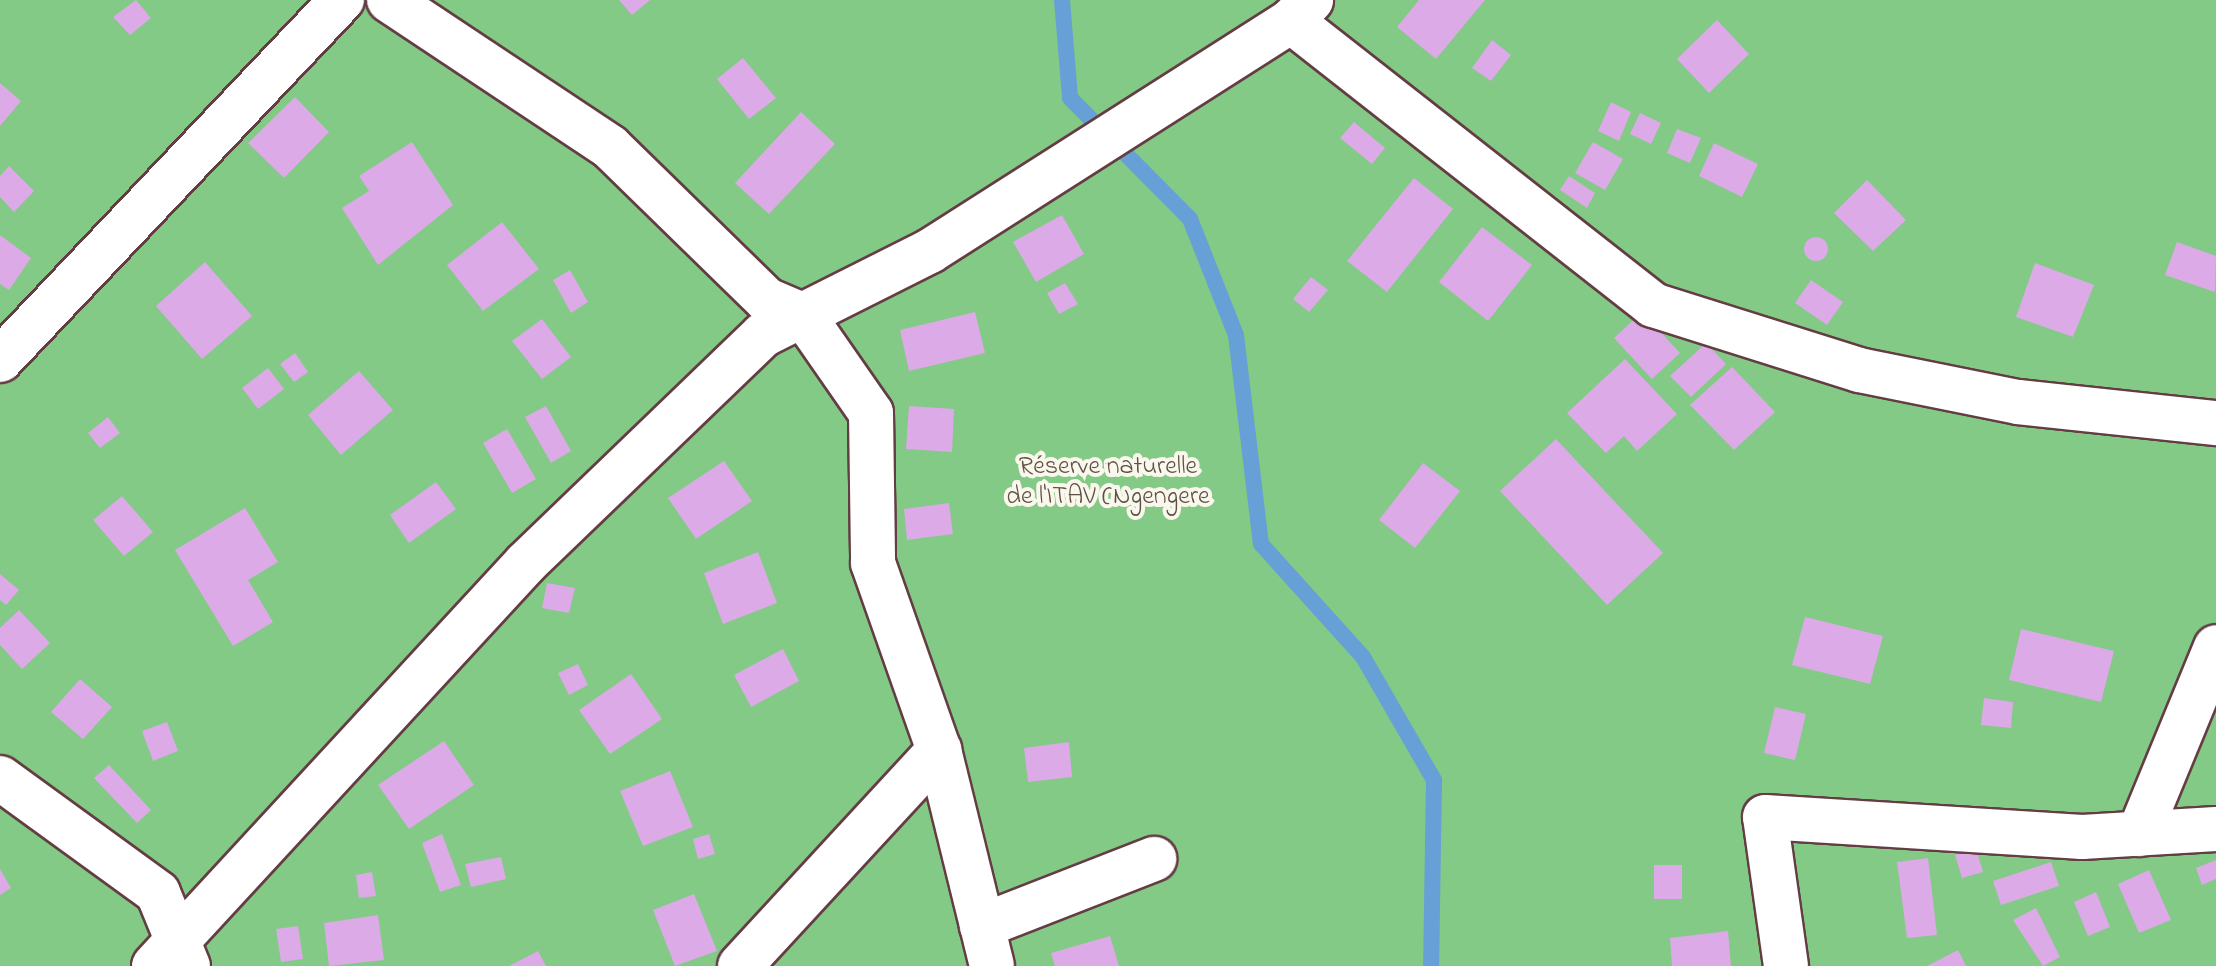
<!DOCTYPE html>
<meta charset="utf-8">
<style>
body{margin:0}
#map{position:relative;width:2216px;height:966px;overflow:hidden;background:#f4e6cd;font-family:"Indie Flower",sans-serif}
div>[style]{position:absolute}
.green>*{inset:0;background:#82ca86}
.stream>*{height:16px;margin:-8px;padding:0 8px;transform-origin:8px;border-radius:8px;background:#66a0d6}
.building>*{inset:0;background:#dcaae6}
.round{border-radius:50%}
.roads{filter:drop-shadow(2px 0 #643d43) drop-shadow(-2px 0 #643d43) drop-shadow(0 2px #643d43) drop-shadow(0 -2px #643d43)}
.minor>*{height:44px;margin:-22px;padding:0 22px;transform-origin:22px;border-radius:22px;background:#fff}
span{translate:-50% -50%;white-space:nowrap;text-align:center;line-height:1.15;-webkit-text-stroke:8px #fbf7ec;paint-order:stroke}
.park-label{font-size:26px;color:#5b5246}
</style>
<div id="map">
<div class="green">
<div style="clip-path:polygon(0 0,2216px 0,2216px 966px,0 966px)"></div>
</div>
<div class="stream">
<div style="left:1062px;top:0;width:98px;rotate:85.3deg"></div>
<div style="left:1070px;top:98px;width:170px;rotate:45.2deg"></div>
<div style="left:1190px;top:219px;width:125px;rotate:68.4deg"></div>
<div style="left:1236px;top:335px;width:210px;rotate:83.2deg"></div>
<div style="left:1261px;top:544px;width:152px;rotate:47.9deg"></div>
<div style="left:1363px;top:657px;width:142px;rotate:60deg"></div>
<div style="left:1434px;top:780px;width:186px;rotate:90.9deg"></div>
</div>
<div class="building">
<div style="clip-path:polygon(136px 0,151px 18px,130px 35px,113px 17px)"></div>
<div style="clip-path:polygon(619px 0,650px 0,632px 15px)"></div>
<div style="clip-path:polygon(1419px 0,1485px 0,1436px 59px,1397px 27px)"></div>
<div style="clip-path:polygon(1717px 20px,1749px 54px,1709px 93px,1677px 59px)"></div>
<div style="clip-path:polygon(1492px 40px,1511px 55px,1491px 81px,1472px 68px)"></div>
<div style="clip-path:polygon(743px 58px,776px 98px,749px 119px,717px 79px)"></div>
<div style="clip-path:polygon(0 83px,21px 101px,0 126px)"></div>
<div style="clip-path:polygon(295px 97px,329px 132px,284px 178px,248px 143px)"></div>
<div style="clip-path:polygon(1611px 102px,1631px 112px,1619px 141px,1598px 131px)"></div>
<div style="clip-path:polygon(801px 112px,835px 144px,769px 214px,735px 183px)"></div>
<div style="clip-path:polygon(1640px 113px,1661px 123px,1651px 144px,1630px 134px)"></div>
<div style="clip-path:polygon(1354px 122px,1385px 148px,1372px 164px,1340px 138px)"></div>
<div style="clip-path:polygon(1677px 129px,1701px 138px,1690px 163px,1667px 153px)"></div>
<div style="clip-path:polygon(412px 142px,453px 205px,378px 265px,342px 208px,369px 191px,359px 176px)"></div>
<div style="clip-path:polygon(1593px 142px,1623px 159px,1605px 190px,1575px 173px)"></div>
<div style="clip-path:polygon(1714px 143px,1758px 164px,1742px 197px,1699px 176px)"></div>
<div style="clip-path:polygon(9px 166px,34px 191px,14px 212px,0 197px,0 176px)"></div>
<div style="clip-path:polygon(1569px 176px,1595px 193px,1587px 208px,1560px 190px)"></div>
<div style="clip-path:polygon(1414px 178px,1453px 209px,1387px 292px,1347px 261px)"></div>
<div style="clip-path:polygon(1867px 180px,1906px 220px,1873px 251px,1834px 213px)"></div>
<div style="clip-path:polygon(1062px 215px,1084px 254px,1036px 282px,1013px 242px)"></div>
<div style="clip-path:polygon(502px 222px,539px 269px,483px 311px,447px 265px)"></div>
<div style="clip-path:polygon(1482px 227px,1532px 265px,1488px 321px,1439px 282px)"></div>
<div style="clip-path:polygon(0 235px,31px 258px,9px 290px,0 284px)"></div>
<div class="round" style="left:1804px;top:237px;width:24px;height:24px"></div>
<div style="clip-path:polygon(2177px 242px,2216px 256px,2215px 292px,2165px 275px)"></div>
<div style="clip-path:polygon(205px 262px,252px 316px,202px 359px,156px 306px)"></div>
<div style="clip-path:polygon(2035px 263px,2094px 285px,2073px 337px,2016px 317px)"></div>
<div style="clip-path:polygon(570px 270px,588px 302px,571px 313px,553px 280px)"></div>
<div style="clip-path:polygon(1311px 277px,1328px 290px,1309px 312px,1293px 299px)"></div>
<div style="clip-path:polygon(1811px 280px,1843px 302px,1827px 325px,1795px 303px)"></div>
<div style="clip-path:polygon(1065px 283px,1078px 304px,1059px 314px,1047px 293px)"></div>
<div style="clip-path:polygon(975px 312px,985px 353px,909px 371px,900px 330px)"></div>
<div style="clip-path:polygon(1642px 312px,1680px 353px,1652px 379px,1614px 338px)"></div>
<div style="clip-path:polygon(542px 319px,571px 357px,542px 379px,512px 341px)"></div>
<div style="clip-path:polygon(1706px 343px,1726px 364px,1691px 397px,1670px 376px)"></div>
<div style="clip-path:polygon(295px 353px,308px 372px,294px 382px,280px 364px)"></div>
<div style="clip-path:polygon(1625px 359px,1677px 414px,1637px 451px,1624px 436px,1606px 453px,1567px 413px)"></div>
<div style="clip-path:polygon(1732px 367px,1775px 412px,1734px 450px,1690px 405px)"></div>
<div style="clip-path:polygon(268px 368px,284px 389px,258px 409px,242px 388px)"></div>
<div style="clip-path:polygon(359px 371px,393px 410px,341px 455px,308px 415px)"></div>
<div style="clip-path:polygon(546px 406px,571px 451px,551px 463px,525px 417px)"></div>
<div style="clip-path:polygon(909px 406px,954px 409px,952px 452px,906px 449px)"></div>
<div style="clip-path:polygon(108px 417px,120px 433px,100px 448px,88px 433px)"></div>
<div style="clip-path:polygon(507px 429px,536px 479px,512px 493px,483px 443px)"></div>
<div style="clip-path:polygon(1556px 439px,1663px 553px,1607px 605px,1500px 491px)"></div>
<div style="clip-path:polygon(724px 461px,752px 501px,696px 539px,668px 498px)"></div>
<div style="clip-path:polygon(1423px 463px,1460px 491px,1415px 548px,1379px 520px)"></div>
<div style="clip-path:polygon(436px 482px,456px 509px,409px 543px,390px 515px)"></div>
<div style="clip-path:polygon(122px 496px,153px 532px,124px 556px,93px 520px)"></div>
<div style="clip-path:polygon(949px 503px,953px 534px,907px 540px,904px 509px)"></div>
<div style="clip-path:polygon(245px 508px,278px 562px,248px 580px,273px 622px,233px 646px,175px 550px)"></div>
<div style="clip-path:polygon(758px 552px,777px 603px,723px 624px,704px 573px)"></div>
<div style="clip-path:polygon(0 574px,19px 590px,6px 605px,0 600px)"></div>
<div style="clip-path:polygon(547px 583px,575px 588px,569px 613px,542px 608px)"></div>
<div style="clip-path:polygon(19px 610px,50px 643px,22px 669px,0 645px,0 628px)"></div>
<div style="clip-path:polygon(1805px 617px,1883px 636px,1870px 684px,1792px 665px)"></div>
<div style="clip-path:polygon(2021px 629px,2114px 651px,2101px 702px,2009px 680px)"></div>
<div style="clip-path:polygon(783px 649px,799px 681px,751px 707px,734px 675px)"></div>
<div style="clip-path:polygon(578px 664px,588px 685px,569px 695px,558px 673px)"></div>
<div style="clip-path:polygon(631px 674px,662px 719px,610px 754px,579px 710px)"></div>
<div style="clip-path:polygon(80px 679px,112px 707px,83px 739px,51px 712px)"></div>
<div style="clip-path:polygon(1984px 698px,2013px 702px,2011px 728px,1981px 725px)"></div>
<div style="clip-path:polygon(1775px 707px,1806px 714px,1795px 760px,1764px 753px)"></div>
<div style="clip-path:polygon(167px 722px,178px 751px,153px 761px,142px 731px)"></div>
<div style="clip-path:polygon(444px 741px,474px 785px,409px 829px,378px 785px)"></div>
<div style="clip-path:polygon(1069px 742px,1072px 777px,1028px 782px,1024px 748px)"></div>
<div style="clip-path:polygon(109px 765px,151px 810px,137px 823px,94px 778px)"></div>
<div style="clip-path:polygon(670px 771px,693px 827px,643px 846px,620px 791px)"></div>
<div style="clip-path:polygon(442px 834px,461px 885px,440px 892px,422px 843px)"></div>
<div style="clip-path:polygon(709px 834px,715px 854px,698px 859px,693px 839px)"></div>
<div style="clip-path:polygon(1976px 849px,1983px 872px,1962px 878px,1955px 855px)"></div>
<div style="clip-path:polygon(501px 857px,506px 879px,471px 887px,465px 864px)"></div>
<div style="clip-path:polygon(1928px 858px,1937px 935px,1907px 938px,1897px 862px)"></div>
<div style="clip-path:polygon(2216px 860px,2216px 879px,2202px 885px,2196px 868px)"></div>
<div style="clip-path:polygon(2051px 862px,2059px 886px,2001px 905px,1993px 881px)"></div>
<div style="clip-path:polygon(1654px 865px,1682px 865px,1682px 899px,1654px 899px)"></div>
<div style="clip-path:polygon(0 869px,11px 888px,0 895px)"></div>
<div style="clip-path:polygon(2149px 870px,2171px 920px,2139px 933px,2118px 884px)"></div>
<div style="clip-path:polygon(372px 872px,376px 896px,359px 898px,356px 875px)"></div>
<div style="clip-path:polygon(2096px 892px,2110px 927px,2088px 936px,2074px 902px)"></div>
<div style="clip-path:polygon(694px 894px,717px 951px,675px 966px,653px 910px)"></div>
<div style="clip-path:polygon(2036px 908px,2060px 957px,2043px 966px,2013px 920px)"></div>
<div style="clip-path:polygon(378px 915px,384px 960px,329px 966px,324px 923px)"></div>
<div style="clip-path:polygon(298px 926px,303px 959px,281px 962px,276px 929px)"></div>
<div style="clip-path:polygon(1728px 931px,1731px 966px,1672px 966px,1670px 938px)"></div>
<div style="clip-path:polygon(1110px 936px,1119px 966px,1055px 966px,1051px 953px)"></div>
<div style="clip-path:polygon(1958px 950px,1966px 966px,1927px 966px)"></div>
<div style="clip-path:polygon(538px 951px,546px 966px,509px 966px)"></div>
</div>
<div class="roads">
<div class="minor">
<div style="left:389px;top:0;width:265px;rotate:33.6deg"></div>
<div style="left:610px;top:147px;width:219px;rotate:44.3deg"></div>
<div style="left:767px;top:300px;width:39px;rotate:23deg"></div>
<div style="left:803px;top:315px;width:119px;rotate:55.2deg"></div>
<div style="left:871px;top:413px;width:150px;rotate:89.2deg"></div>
<div style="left:873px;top:563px;width:198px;rotate:70.6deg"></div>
<div style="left:939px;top:750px;width:222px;rotate:76.2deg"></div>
<div style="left:1291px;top:21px;width:460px;rotate:38.1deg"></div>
<div style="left:1653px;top:305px;width:216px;rotate:17.5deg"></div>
<div style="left:1859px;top:370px;width:162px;rotate:11.4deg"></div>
<div style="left:2018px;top:402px;width:199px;rotate:6.1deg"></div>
<div style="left:0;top:360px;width:497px;rotate:-46.5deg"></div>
<div style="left:0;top:778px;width:195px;rotate:36deg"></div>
<div style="left:158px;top:893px;width:79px;rotate:67.7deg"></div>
<div style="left:2139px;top:834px;width:202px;rotate:-67.6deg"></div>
<div style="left:982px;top:926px;width:185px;rotate:-21.3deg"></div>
<div style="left:154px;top:966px;width:548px;rotate:-47.29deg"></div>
<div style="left:526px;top:563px;width:329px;rotate:-43.9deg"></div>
<div style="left:763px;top:335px;width:187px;rotate:-26.7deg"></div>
<div style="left:930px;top:251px;width:428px;rotate:-32.5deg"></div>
<div style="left:1291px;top:21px;width:29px;rotate:-46deg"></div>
<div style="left:740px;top:966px;width:294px;rotate:-47.3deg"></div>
<div style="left:1786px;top:966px;width:150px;rotate:-98deg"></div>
<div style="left:1765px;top:817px;width:318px;rotate:3.6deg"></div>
<div style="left:2082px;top:837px;width:134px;rotate:-3.4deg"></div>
</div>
</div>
<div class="park-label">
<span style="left:1108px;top:483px">Réserve naturelle<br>de l'ITAV (Ngengere</span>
</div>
</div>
